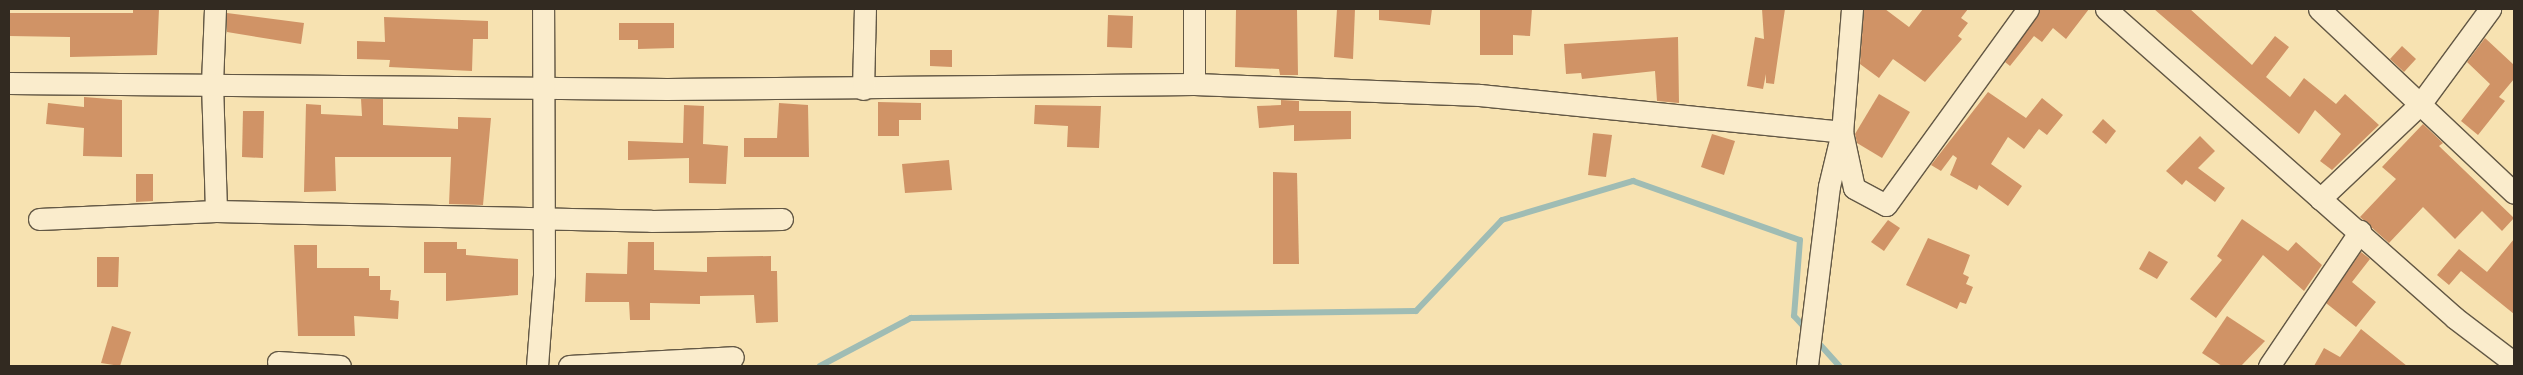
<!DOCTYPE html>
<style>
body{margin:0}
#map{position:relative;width:2523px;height:375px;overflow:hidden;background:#f7e2b1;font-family:"Libre Bodoni",serif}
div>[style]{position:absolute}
.stream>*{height:6px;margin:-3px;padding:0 3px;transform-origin:3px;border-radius:3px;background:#9fbcb4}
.building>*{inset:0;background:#d09366}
.roads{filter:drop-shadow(1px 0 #635845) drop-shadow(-1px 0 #635845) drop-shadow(0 1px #635845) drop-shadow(0 -1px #635845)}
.minor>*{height:21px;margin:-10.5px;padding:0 10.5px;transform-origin:10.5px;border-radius:10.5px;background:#faeccc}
span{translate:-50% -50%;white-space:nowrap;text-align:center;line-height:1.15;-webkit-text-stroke:4px #faeccc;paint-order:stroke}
.frame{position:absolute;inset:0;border:10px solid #322a21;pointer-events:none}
</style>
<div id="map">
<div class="stream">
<div style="left:1815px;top:339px;width:36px;rotate:48deg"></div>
<div style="left:820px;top:366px;width:103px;rotate:-27.8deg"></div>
<div style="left:911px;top:318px;width:505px;rotate:-0.79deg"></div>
<div style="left:1416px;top:311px;width:125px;rotate:-46.6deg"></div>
<div style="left:1502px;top:220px;width:137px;rotate:-16.6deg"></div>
<div style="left:1633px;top:181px;width:177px;rotate:19.5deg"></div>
<div style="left:1800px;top:240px;width:76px;rotate:94.5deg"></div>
<div style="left:1794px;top:316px;width:19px;rotate:47deg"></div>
</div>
<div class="building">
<div style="clip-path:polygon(133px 9px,159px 9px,157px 55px,70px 57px,70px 37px,9px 36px,9px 13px,133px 13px)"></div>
<div style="clip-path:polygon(1236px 9px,1297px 9px,1298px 75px,1280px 75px,1279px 69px,1235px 67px)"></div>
<div style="clip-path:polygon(1337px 9px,1355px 9px,1353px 59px,1334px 57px)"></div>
<div style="clip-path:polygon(1379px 9px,1432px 9px,1430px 25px,1379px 20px)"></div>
<div style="clip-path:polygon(1480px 9px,1532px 9px,1530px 36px,1513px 35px,1513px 55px,1480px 55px)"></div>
<div style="clip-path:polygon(1762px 9px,1785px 9px,1774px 84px,1766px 83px,1766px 74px,1763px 89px,1747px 86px,1755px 37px,1764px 39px)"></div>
<div style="clip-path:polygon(1864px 9px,1885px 9px,1909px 27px,1923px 9px,1968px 9px,1961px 18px,1968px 23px,1958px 36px,1962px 39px,1925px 82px,1893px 59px,1879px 78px,1860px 64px)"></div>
<div style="clip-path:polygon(2040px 9px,2089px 9px,2066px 39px,2053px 28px,2042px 42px,2034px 36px,2010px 66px,2005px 62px)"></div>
<div style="clip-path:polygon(2154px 9px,2190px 9px,2252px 65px,2275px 36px,2289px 47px,2266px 77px,2290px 97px,2304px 78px,2336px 104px,2345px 94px,2379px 125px,2332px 170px,2320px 161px,2341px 134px,2315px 110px,2299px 134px)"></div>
<div style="clip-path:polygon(227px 13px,304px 23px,301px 44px,227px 32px)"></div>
<div style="clip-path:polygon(1108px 15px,1133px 16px,1132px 48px,1107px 47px)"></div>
<div style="clip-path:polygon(384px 17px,488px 21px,488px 39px,473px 39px,472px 71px,389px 67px,390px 60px,357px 59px,357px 41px,385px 42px)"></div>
<div style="clip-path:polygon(619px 23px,674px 23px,674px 48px,638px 49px,638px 40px,619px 40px)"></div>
<div style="clip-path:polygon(1678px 37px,1679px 103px,1657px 101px,1655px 71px,1582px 79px,1581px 73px,1566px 74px,1564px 44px)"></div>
<div style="clip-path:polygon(2485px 38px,2514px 65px,2514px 79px,2499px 97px,2505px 101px,2478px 135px,2461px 121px,2490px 84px,2467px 62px)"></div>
<div style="clip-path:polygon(2402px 46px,2416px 59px,2404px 72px,2390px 59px)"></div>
<div style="clip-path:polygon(930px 50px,952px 50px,952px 67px,930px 66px)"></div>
<div style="clip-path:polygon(1988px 92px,2026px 118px,2042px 98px,2063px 115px,2047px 135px,2039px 129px,2024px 149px,2008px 137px,1991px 164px,2022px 186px,2008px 206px,1979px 185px,1977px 190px,1950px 175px,1957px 158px,1953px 155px,1941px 171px,1931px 165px)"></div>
<div style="clip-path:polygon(1879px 94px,1910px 112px,1882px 158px,1857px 143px,1855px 134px)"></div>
<div style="clip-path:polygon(84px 97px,122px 100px,122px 157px,83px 156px,84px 128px,46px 124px,48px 103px,84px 107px)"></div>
<div style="clip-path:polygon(361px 99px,383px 99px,383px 125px,458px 129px,458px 117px,491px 118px,483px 205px,449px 204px,451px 157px,335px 157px,336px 191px,304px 192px,306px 104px,321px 105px,321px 114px,362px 116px)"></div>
<div style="clip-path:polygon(1281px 100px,1299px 101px,1299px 111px,1351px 111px,1351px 139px,1294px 141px,1294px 125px,1259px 128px,1257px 106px,1281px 105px)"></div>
<div style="clip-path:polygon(878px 102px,921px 103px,921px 120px,899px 120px,899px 136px,878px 136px)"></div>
<div style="clip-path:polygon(779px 103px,808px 105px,809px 157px,744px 157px,744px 138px,777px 138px)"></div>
<div style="clip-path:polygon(684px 105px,704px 106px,703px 144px,728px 146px,726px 184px,689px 183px,689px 158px,628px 160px,628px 141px,683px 143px)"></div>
<div style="clip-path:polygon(1035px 105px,1101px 106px,1099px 148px,1067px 147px,1068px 126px,1034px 124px)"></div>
<div style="clip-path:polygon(243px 111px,264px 111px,263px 158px,242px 157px)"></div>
<div style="clip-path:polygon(2103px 119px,2116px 131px,2106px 144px,2092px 132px)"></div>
<div style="clip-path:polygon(2423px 124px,2443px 143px,2439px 146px,2514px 218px,2502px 231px,2482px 211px,2455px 239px,2423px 207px,2389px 243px,2360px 217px,2396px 179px,2382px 167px)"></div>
<div style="clip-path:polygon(1593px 133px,1612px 135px,1606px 177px,1588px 175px)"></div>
<div style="clip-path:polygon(1712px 134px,1735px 141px,1724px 175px,1701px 167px)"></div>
<div style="clip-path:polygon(2200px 136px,2215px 151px,2198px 168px,2225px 188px,2215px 202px,2186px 180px,2182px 185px,2166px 171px)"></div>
<div style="clip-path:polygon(949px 160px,952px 190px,905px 193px,902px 164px)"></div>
<div style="clip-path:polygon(1273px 172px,1297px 173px,1299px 264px,1273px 264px)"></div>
<div style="clip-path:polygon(136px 174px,153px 174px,153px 201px,136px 202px)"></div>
<div style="clip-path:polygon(2242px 219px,2288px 251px,2296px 242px,2322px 265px,2304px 291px,2263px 255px,2216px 318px,2190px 299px,2222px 260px,2217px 256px)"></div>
<div style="clip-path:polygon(1888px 220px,1900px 228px,1884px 251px,1871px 242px)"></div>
<div style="clip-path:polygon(1928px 238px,1970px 255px,1963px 274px,1969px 277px,1966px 284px,1973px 287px,1966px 304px,1960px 302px,1957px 309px,1906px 285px)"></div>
<div style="clip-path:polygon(2514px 239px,2514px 314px,2461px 271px,2449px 285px,2437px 275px,2459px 249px,2487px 272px)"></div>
<div style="clip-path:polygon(424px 242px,457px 242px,457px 249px,466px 249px,466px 255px,518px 259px,518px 295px,446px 301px,446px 273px,424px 273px)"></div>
<div style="clip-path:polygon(628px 242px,654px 242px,654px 270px,707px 272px,707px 257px,771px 256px,771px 271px,777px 271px,778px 322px,756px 323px,754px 295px,700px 296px,700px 304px,650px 303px,650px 320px,630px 320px,629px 302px,585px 302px,586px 273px,627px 274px)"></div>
<div style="clip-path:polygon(294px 245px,317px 245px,317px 268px,369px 268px,369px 276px,380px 276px,380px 290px,391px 290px,390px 300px,399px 301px,398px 319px,354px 316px,355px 336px,298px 336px)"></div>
<div style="clip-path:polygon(2149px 251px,2168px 262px,2157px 279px,2139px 269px)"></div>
<div style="clip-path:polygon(2361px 252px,2370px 259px,2352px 282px,2376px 302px,2356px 327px,2326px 303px)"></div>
<div style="clip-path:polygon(97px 257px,119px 257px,118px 287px,97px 287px)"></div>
<div style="clip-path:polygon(2227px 316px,2265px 341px,2241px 366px,2222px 366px,2202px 353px)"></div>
<div style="clip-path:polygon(112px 326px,131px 332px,120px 366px,101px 363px)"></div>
<div style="clip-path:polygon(2361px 329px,2407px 366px,2314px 366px,2324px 348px,2340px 357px)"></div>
</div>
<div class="roads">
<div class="minor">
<div style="left:215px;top:9px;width:74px;rotate:92.3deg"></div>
<div style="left:212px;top:83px;width:128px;rotate:88.2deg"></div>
<div style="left:1194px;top:9px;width:75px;rotate:90deg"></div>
<div style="left:1852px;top:9px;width:123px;rotate:94.6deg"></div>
<div style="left:1842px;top:132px;width:57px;rotate:77.9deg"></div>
<div style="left:1854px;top:188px;width:36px;rotate:28deg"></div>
<div style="left:1886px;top:205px;width:242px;rotate:-54.1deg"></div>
<div style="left:2106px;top:9px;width:466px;rotate:41.5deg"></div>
<div style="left:2455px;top:318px;width:74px;rotate:37.3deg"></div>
<div style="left:2319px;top:9px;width:268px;rotate:43.3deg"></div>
<div style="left:9px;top:83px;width:658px;rotate:0.52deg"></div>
<div style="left:667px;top:89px;width:527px;rotate:-0.54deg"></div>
<div style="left:1194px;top:84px;width:286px;rotate:2.2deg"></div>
<div style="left:1480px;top:95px;width:364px;rotate:5.8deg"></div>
<div style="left:1842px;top:132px;width:56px;rotate:103.5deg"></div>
<div style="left:1829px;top:186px;width:181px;rotate:97deg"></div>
<div style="left:863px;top:89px;width:80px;rotate:-88.6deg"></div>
<div style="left:2320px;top:199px;width:139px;rotate:-43.5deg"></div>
<div style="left:2421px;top:103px;width:117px;rotate:-53.7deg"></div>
<div style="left:39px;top:219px;width:177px;rotate:-2.6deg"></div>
<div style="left:216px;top:211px;width:435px;rotate:1.3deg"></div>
<div style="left:651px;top:221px;width:131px;rotate:-0.9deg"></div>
<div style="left:278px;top:362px;width:62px;rotate:3.7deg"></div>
<div style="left:537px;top:366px;width:92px;rotate:-85.6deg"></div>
<div style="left:544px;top:274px;width:265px;rotate:-90.2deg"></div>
<div style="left:569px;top:366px;width:164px;rotate:-3.1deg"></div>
<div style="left:2269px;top:366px;width:163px;rotate:-56deg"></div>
</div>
</div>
<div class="frame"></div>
</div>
